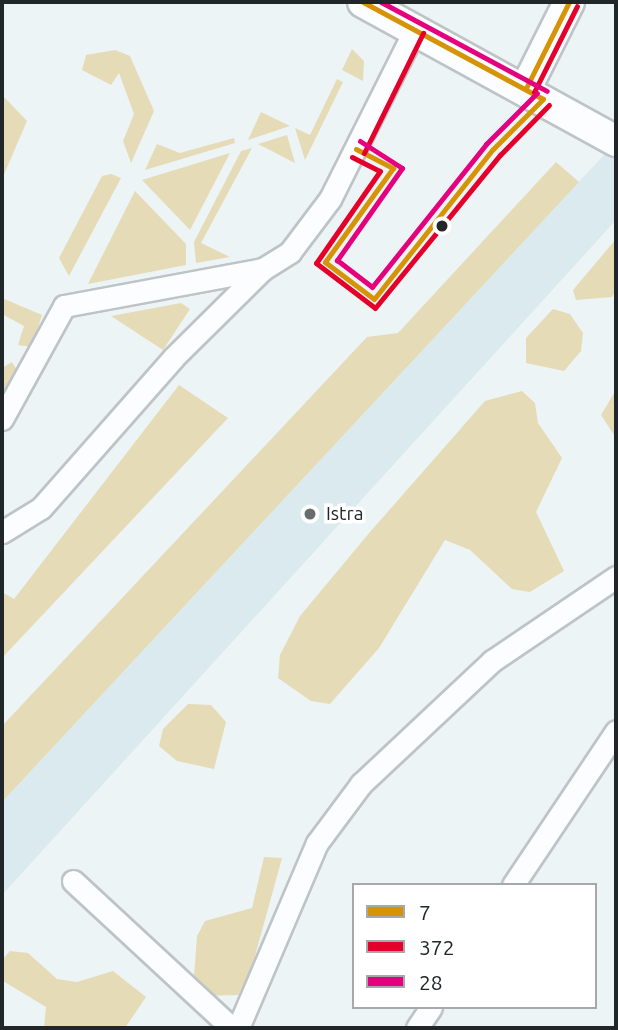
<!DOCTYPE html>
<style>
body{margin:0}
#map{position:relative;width:618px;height:1030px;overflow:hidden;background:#ecf4f6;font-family:Ubuntu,sans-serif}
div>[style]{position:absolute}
.built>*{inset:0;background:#daeaef}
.green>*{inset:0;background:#e5dbb7}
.roads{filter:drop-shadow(2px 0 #bec4c6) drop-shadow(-2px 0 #bec4c6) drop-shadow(0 2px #bec4c6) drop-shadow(0 -2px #bec4c6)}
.street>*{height:21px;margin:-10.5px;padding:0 10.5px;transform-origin:10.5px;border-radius:10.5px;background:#fcfdfe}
.secondary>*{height:30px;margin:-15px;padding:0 15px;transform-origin:15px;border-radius:15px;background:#fcfdfe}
.bus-1>*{height:5px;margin:-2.5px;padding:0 2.5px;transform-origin:2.5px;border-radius:2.5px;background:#d79306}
.bus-2>*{height:5px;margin:-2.5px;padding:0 2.5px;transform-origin:2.5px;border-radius:2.5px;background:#e4002b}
.bus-3>*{height:5px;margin:-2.5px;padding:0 2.5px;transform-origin:2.5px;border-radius:2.5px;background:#e5007d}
.dots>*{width:19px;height:19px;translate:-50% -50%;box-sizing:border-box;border:4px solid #fff;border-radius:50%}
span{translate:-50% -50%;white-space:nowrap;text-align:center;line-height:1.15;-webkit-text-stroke:7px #fff;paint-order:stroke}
.poi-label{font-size:19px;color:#212628}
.left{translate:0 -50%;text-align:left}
.frame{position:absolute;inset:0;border:4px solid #212628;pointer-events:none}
.legend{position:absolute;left:352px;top:883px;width:245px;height:126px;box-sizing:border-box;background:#fff;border:2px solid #a6a8a9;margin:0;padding:9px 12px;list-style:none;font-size:21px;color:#212628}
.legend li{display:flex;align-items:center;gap:14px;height:35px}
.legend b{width:35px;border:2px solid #a6a8a9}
</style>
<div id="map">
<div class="built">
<div style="clip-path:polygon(616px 142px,616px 220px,2px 895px,2px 802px)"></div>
</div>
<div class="green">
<div style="clip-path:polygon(352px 49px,364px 61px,363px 81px,342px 70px)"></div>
<div style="clip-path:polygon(115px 50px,130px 56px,154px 111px,131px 163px,123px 141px,134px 114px,119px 73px,111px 85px,82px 70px,86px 55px)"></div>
<div style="clip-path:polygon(337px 79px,343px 82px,305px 160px,295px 128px,310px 135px)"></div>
<div style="clip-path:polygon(2px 95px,27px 121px,2px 179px)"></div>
<div style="clip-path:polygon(261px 112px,290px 126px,248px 140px)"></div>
<div style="clip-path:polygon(287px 135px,295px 163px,258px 144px)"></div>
<div style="clip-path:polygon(234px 138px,235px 143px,145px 170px,157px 144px,180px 153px)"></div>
<div style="clip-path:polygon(252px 148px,201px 243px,230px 257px,196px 263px,194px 242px,241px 151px)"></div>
<div style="clip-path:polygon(230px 153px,190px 230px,142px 180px)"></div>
<div style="clip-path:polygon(556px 162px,579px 182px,2px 802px,2px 726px,367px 337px,398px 333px)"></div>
<div style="clip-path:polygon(111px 174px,121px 178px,69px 276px,59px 258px,102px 176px)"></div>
<div style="clip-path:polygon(135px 191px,186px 244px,186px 265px,88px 284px)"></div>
<div style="clip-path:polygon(616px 239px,616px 290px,612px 297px,576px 300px,573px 290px)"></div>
<div style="clip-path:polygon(2px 298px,42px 315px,32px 347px,18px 345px,24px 326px,2px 314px)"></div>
<div style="clip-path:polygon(181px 303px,190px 309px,163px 350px,111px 316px)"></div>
<div style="clip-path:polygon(553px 309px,570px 314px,583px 333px,581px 351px,564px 371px,526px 363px,526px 338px)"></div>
<div style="clip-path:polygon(12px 362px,18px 372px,2px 402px,2px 368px)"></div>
<div style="clip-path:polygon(179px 385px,228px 418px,2px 658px,2px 592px,14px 599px)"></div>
<div style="clip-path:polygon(616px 390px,616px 438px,601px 415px)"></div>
<div style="clip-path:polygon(522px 391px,535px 403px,538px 423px,562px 458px,536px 512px,564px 571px,530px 592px,512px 589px,470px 550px,445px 540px,379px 648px,330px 704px,311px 701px,278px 678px,280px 655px,300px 616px,370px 532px,485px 401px)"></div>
<div style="clip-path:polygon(188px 704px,211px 705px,226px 722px,214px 769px,177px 761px,159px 746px,163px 729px)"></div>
<div style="clip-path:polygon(264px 857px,282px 858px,252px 967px,238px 995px,200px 996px,194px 977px,197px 936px,205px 921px,252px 908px)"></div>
<div style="clip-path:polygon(10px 951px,28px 953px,57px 979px,77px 982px,113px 971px,146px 997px,125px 1028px,44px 1028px,46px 1007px,3px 981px,2px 960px)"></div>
</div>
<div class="roads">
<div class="street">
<div style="left:2px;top:419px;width:129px;rotate:-61.2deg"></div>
<div style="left:64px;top:306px;width:202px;rotate:-10.5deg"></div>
<div style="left:263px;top:269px;width:32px;rotate:-32deg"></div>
<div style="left:290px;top:252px;width:66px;rotate:-53deg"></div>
<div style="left:330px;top:199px;width:190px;rotate:-63.4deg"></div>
<div style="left:2px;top:532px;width:46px;rotate:-31.6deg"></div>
<div style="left:41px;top:508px;width:201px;rotate:-48.6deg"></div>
<div style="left:174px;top:357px;width:125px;rotate:-44.7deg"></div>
<div style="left:73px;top:881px;width:217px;rotate:42.8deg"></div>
<div style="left:513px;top:885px;width:185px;rotate:-56.2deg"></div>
<div style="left:238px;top:1028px;width:201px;rotate:-66.9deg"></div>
<div style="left:317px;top:843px;width:74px;rotate:-53.3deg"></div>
<div style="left:361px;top:784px;width:180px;rotate:-43.2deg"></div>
<div style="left:492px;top:661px;width:150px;rotate:-34.1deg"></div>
<div style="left:417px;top:1028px;width:25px;rotate:-56deg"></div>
</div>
<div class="secondary">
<div style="left:363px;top:2px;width:289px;rotate:28.8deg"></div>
<div style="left:526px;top:88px;width:96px;rotate:-63.4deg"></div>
</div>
</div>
<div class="bus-1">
<div style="left:363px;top:2px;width:204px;rotate:28.3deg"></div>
<div style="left:526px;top:88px;width:96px;rotate:-63.4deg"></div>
<div style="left:356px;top:149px;width:42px;rotate:27.2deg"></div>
<div style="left:393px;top:168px;width:116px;rotate:125.9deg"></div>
<div style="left:325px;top:262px;width:61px;rotate:37.1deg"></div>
<div style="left:374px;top:299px;width:191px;rotate:-51.6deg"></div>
<div style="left:493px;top:149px;width:71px;rotate:-45deg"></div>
</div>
<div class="bus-2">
<div style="left:534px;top:92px;width:96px;rotate:-63.4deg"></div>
<div style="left:364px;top:153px;width:134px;rotate:-63.8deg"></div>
<div style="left:352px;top:157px;width:31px;rotate:27deg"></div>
<div style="left:380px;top:171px;width:112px;rotate:124.8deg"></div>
<div style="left:316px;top:263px;width:74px;rotate:37.3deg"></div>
<div style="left:375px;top:308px;width:198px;rotate:-50.8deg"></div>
<div style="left:500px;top:155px;width:70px;rotate:-45.6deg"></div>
</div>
<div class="bus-3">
<div style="left:381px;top:2px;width:188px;rotate:28.2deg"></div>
<div style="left:360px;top:141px;width:50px;rotate:32.7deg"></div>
<div style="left:402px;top:168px;width:113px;rotate:125.2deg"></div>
<div style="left:337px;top:260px;width:44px;rotate:37.6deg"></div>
<div style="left:372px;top:287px;width:183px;rotate:-51.4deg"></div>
<div style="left:486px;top:144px;width:72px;rotate:-45deg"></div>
</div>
<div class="dots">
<div style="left:442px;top:226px;background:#212628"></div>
<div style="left:310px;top:514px;background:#686e70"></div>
</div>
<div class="poi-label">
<span class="left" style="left:326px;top:514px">Istra</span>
</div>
<div class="frame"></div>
<ul class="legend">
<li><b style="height:9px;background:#d79306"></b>7</li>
<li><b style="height:9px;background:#e4002b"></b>372</li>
<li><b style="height:9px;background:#e5007d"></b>28</li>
</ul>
</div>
